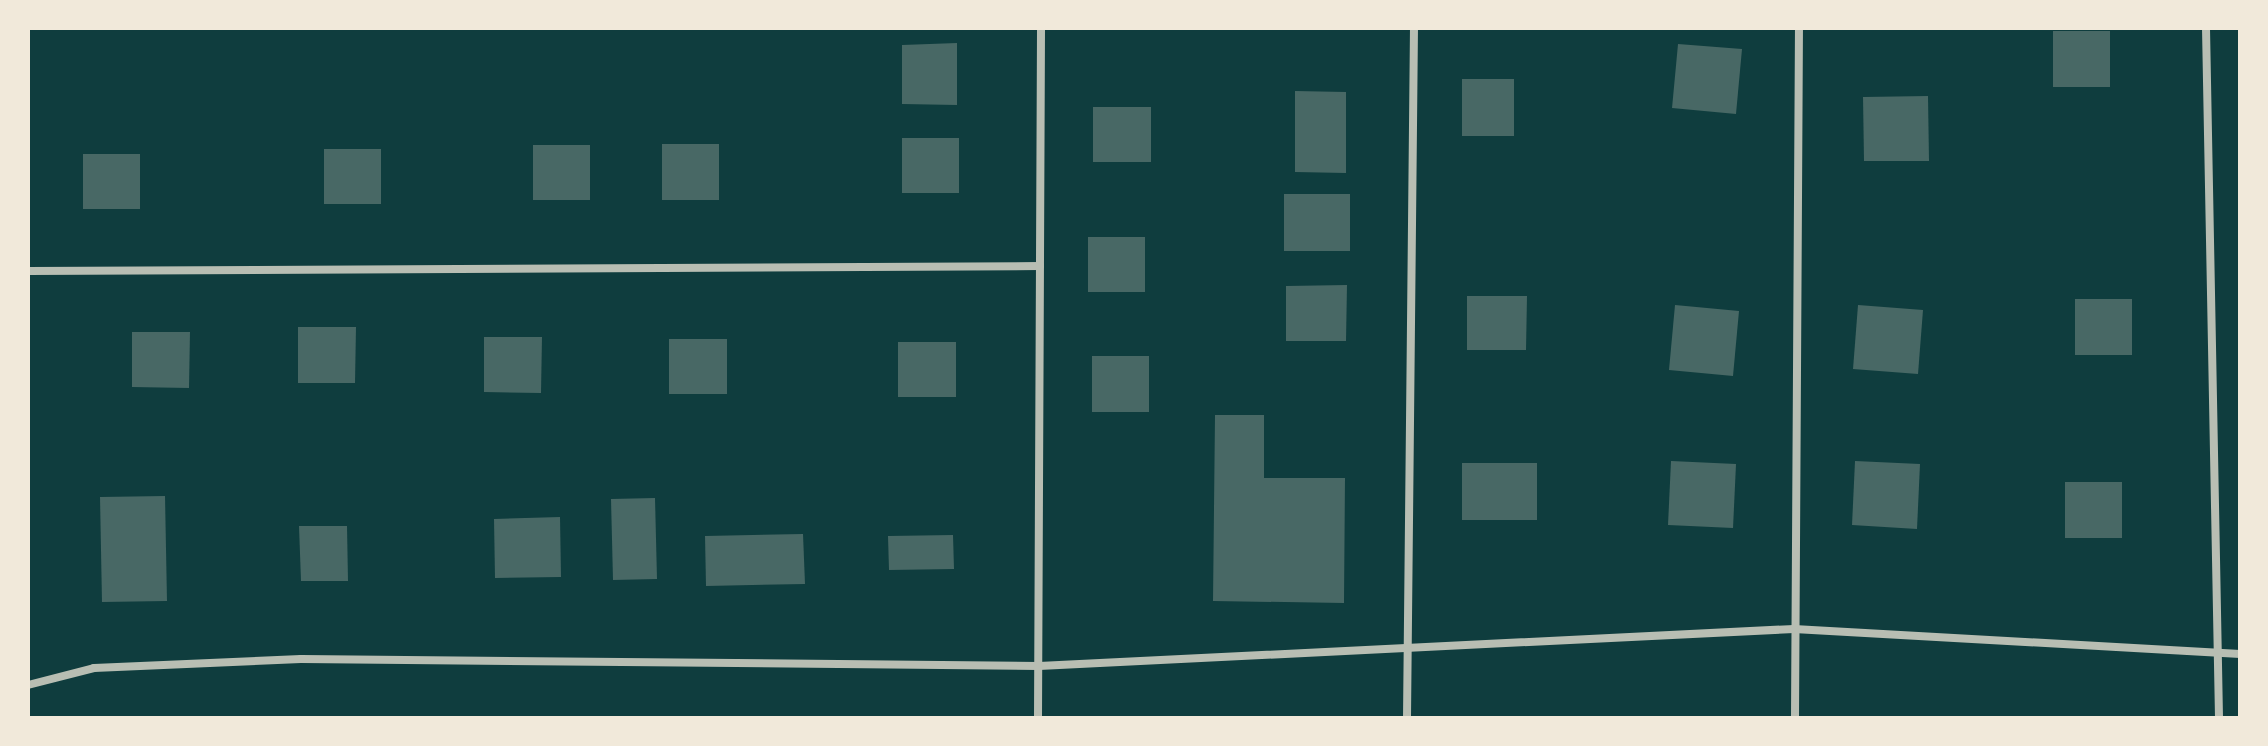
<!DOCTYPE html>
<style>
body{margin:0}
#map{position:relative;width:2268px;height:746px;overflow:hidden;background:#0f3d3e;font-family:Overpass,sans-serif}
div>[style]{position:absolute}
.building>*{inset:0;background:#486865}
.minor>*{height:8px;margin:-4px;padding:0 4px;transform-origin:4px;border-radius:4px;background:#b8beb3}
span{translate:-50% -50%;white-space:nowrap;text-align:center;line-height:1.15;-webkit-text-stroke:8px #f1e9da;paint-order:stroke}
.frame{position:absolute;inset:0;border:30px solid #f1e9da;pointer-events:none}
</style>
<div id="map">
<div class="building">
<div style="clip-path:polygon(2053px 31px,2110px 31px,2110px 87px,2053px 87px)"></div>
<div style="clip-path:polygon(957px 43px,957px 105px,902px 104px,902px 45px)"></div>
<div style="clip-path:polygon(1678px 44px,1742px 49px,1736px 114px,1672px 108px)"></div>
<div style="clip-path:polygon(1462px 79px,1514px 79px,1514px 136px,1462px 136px)"></div>
<div style="clip-path:polygon(1295px 91px,1346px 92px,1346px 173px,1295px 172px)"></div>
<div style="clip-path:polygon(1928px 96px,1929px 161px,1864px 161px,1863px 97px)"></div>
<div style="clip-path:polygon(1093px 107px,1151px 107px,1151px 162px,1093px 162px)"></div>
<div style="clip-path:polygon(902px 138px,959px 138px,959px 193px,902px 193px)"></div>
<div style="clip-path:polygon(662px 144px,719px 144px,719px 200px,662px 200px)"></div>
<div style="clip-path:polygon(533px 145px,590px 145px,590px 200px,533px 200px)"></div>
<div style="clip-path:polygon(324px 149px,381px 149px,381px 204px,324px 204px)"></div>
<div style="clip-path:polygon(83px 154px,140px 154px,140px 209px,83px 209px)"></div>
<div style="clip-path:polygon(1284px 194px,1350px 194px,1350px 251px,1284px 251px)"></div>
<div style="clip-path:polygon(1088px 237px,1145px 237px,1145px 292px,1088px 292px)"></div>
<div style="clip-path:polygon(1347px 285px,1346px 341px,1286px 341px,1286px 286px)"></div>
<div style="clip-path:polygon(1467px 296px,1527px 296px,1526px 350px,1467px 350px)"></div>
<div style="clip-path:polygon(2075px 299px,2132px 299px,2132px 355px,2075px 355px)"></div>
<div style="clip-path:polygon(1675px 305px,1739px 311px,1733px 376px,1669px 370px)"></div>
<div style="clip-path:polygon(1858px 305px,1923px 310px,1918px 374px,1853px 369px)"></div>
<div style="clip-path:polygon(298px 327px,356px 327px,355px 383px,298px 383px)"></div>
<div style="clip-path:polygon(132px 332px,190px 332px,189px 388px,132px 387px)"></div>
<div style="clip-path:polygon(484px 337px,542px 337px,541px 393px,484px 392px)"></div>
<div style="clip-path:polygon(669px 339px,727px 339px,727px 394px,669px 394px)"></div>
<div style="clip-path:polygon(898px 342px,956px 342px,956px 397px,898px 397px)"></div>
<div style="clip-path:polygon(1092px 356px,1149px 356px,1149px 412px,1092px 412px)"></div>
<div style="clip-path:polygon(1215px 415px,1264px 415px,1264px 478px,1345px 478px,1344px 603px,1213px 601px)"></div>
<div style="clip-path:polygon(1671px 461px,1736px 464px,1733px 528px,1668px 525px)"></div>
<div style="clip-path:polygon(1855px 461px,1920px 464px,1917px 529px,1852px 525px)"></div>
<div style="clip-path:polygon(1462px 463px,1537px 463px,1537px 520px,1462px 520px)"></div>
<div style="clip-path:polygon(2065px 482px,2122px 482px,2122px 538px,2065px 538px)"></div>
<div style="clip-path:polygon(165px 496px,167px 601px,102px 602px,100px 497px)"></div>
<div style="clip-path:polygon(655px 498px,657px 579px,613px 580px,611px 499px)"></div>
<div style="clip-path:polygon(560px 517px,561px 577px,495px 578px,494px 519px)"></div>
<div style="clip-path:polygon(299px 526px,347px 526px,348px 581px,301px 581px)"></div>
<div style="clip-path:polygon(803px 534px,805px 584px,706px 586px,705px 536px)"></div>
<div style="clip-path:polygon(953px 535px,954px 569px,889px 570px,888px 536px)"></div>
</div>
<div class="minor">
<div style="left:2206px;top:28px;width:690px;rotate:88.92deg"></div>
<div style="left:28px;top:271px;width:1012px;rotate:-0.28deg"></div>
<div style="left:28px;top:685px;width:68px;rotate:-14.4deg"></div>
<div style="left:94px;top:668px;width:207px;rotate:-2.5deg"></div>
<div style="left:301px;top:659px;width:738px;rotate:0.54deg"></div>
<div style="left:1039px;top:666px;width:756px;rotate:-2.81deg"></div>
<div style="left:1794px;top:629px;width:447px;rotate:3.2deg"></div>
<div style="left:1038px;top:718px;width:690px;rotate:-89.75deg"></div>
<div style="left:1407px;top:718px;width:690px;rotate:-89.42deg"></div>
<div style="left:1795px;top:718px;width:690px;rotate:-89.67deg"></div>
</div>
<div class="frame"></div>
</div>
